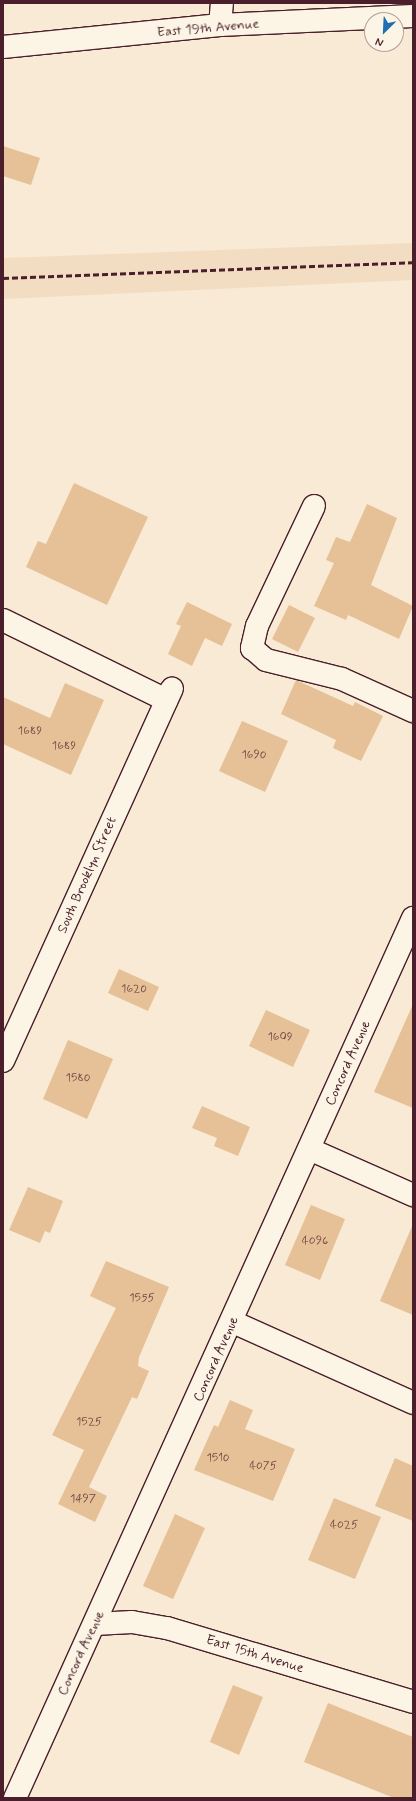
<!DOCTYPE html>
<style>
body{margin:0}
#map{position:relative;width:416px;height:1801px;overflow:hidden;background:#f8ead5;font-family:Mynerve,sans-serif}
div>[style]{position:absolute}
.built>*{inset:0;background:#f3ddc2}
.building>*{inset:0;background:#e6c096}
.roads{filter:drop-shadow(1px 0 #4a1f2b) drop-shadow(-1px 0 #4a1f2b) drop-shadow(0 1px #4a1f2b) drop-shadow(0 -1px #4a1f2b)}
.minor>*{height:22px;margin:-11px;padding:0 11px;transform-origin:11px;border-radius:11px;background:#fcf5e5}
.rail>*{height:3px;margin-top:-1.5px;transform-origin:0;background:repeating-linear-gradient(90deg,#4a1f2b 0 6px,transparent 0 9px)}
span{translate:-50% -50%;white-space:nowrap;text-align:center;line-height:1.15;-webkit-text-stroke:3px #fcf5e5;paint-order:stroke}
.number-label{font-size:12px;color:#714746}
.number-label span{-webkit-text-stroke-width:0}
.street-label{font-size:14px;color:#4a1f2b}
.frame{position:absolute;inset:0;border:4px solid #4a1f2b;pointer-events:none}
.north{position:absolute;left:364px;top:12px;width:40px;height:40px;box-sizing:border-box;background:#fcf5e5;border:1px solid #b59f9b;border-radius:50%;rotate:204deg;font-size:11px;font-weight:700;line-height:16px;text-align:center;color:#4a1f2b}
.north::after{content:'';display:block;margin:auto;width:14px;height:18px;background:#1f6fb2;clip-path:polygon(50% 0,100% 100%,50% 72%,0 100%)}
</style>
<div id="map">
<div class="built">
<div style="clip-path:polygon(413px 243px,413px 280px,3px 299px,3px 258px)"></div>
</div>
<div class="building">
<div style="clip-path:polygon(3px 146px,40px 158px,31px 185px,3px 176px)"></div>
<div style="clip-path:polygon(74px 483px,148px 517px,107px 605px,26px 567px,38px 541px,46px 544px)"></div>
<div style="clip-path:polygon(367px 504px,397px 518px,371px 585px,413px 606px,399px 639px,348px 615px,346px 620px,314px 606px,334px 563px,326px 560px,336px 537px,350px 542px)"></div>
<div style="clip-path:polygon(187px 602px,232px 624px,222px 646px,205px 638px,192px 666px,168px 654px,181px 626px,176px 624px)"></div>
<div style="clip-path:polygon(289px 605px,315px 618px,298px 652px,272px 639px)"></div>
<div style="clip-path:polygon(296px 680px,353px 706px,355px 702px,383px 716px,361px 761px,333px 748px,336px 740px,281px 714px)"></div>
<div style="clip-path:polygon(65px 683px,104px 700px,71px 775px,3px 744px,3px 697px,50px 718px)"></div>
<div style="clip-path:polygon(242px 721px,288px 741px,265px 792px,219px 771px)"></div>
<div style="clip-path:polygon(119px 969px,159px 987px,148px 1011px,108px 993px)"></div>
<div style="clip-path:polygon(413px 1004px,413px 1108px,374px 1092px)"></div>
<div style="clip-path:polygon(266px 1010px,310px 1030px,293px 1067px,249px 1046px)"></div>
<div style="clip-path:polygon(68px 1040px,113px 1059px,87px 1119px,43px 1099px)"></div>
<div style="clip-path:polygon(202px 1106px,250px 1127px,238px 1156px,214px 1146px,217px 1138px,192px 1128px)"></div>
<div style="clip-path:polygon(28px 1187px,63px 1201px,50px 1233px,45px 1231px,40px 1243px,9px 1230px)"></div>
<div style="clip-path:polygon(311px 1205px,345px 1219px,320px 1280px,285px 1265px)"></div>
<div style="clip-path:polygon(413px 1224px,413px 1315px,380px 1301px)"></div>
<div style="clip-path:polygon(106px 1261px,169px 1287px,139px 1357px,138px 1366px,149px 1371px,137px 1399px,132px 1397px,89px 1487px,107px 1496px,95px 1522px,58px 1504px,84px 1450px,52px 1435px,116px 1308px,90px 1296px)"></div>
<div style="clip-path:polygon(230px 1400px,253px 1410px,245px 1429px,295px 1449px,273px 1501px,194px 1470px,214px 1425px,218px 1427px)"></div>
<div style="clip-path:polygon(395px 1458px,413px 1466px,413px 1521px,375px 1506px)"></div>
<div style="clip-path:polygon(334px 1498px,381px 1517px,355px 1579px,308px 1560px)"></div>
<div style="clip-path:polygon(175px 1514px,205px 1528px,173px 1599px,143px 1586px)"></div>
<div style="clip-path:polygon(233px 1685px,263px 1697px,239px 1755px,210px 1742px)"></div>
<div style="clip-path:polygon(328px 1703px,413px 1737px,413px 1798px,394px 1798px,304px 1762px)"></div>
</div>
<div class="roads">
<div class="minor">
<div style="left:220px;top:25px;width:22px;rotate:-85deg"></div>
<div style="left:3px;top:47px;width:218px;rotate:-5.8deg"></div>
<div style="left:220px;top:25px;width:193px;rotate:-2.7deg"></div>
<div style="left:314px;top:506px;width:133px;rotate:115.4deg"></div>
<div style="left:257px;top:626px;width:23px;rotate:103deg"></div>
<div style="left:252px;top:648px;width:18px;rotate:41deg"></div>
<div style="left:266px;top:660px;width:78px;rotate:14deg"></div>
<div style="left:342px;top:679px;width:78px;rotate:24.3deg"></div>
<div style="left:3px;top:620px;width:182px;rotate:26.1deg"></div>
<div style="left:3px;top:1061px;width:409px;rotate:-65.6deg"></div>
<div style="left:309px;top:1149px;width:114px;rotate:23.9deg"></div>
<div style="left:233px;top:1322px;width:197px;rotate:24.2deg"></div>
<div style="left:95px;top:1624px;width:37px;rotate:-3deg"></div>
<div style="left:132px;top:1622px;width:36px;rotate:10deg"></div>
<div style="left:167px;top:1628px;width:257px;rotate:16.7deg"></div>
<div style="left:15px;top:1798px;width:966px;rotate:-65.66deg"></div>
</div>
</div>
<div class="rail">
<div style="left:3px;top:278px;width:410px;rotate:-2.2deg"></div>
</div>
<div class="number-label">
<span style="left:30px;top:732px">1689</span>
<span style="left:64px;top:747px">1689</span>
<span style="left:254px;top:756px">1690</span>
<span style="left:134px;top:990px">1620</span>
<span style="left:280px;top:1038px">1609</span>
<span style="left:78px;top:1079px">1580</span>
<span style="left:315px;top:1242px">4096</span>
<span style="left:142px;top:1299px">1555</span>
<span style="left:89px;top:1423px">1525</span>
<span style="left:218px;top:1459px">1510</span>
<span style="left:263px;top:1467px">4075</span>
<span style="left:83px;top:1500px">1497</span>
<span style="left:344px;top:1526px">4025</span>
</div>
<div class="street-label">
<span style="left:208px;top:28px;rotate:-5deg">East 19th Avenue</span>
<span style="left:87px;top:875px;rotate:-66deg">South Brooklyn Street</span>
<span style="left:348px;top:1063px;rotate:-66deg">Concord Avenue</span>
<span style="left:216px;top:1359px;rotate:-66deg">Concord Avenue</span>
<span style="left:81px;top:1653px;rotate:-65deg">Concord Avenue</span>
<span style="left:255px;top:1654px;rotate:17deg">East 15th Avenue</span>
</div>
<div class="frame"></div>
<div class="north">N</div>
</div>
